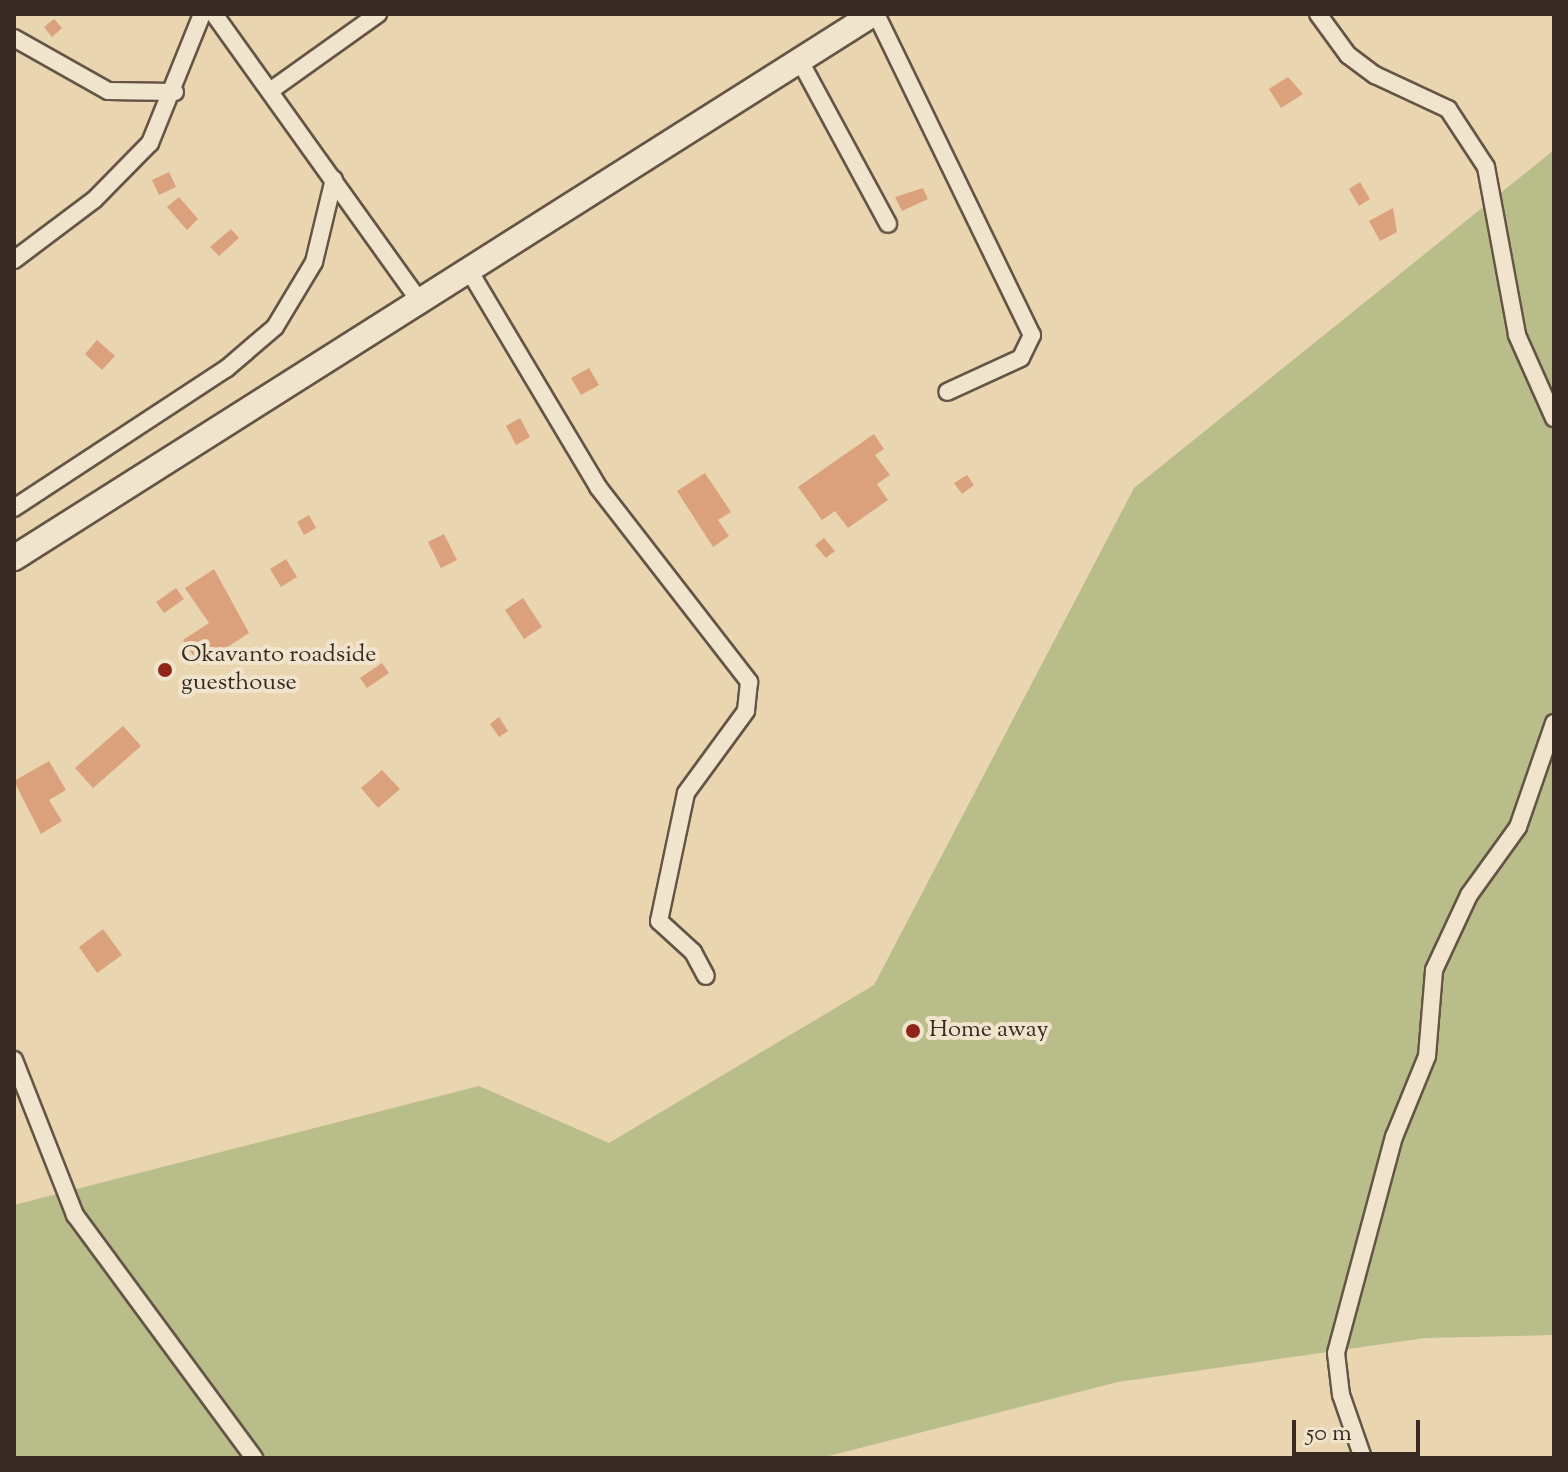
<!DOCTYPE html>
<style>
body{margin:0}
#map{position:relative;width:1568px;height:1472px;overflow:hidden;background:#e9d6b1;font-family:"Sorts Mill Goudy",serif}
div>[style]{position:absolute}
.green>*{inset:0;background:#b9bd89}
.building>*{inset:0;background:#dba07c}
.roads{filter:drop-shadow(2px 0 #645546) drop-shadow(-2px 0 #645546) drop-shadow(0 2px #645546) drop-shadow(0 -2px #645546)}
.street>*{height:16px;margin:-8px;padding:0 8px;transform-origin:8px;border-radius:8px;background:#f1e4cc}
.secondary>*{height:24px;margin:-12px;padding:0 12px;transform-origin:12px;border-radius:12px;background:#f1e4cc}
.dots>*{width:22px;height:22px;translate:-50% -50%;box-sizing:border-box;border:4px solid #f1e4cc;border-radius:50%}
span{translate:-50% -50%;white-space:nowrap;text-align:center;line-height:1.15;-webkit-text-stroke:8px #f1e4cc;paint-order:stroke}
.poi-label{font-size:24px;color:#382a23}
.left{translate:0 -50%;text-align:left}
.frame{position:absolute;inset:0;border:16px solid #382a23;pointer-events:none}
.scale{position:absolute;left:1292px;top:1420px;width:128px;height:36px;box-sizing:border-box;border:4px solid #382a23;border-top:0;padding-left:10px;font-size:24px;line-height:28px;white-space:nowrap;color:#382a23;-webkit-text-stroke:6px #f1e4cc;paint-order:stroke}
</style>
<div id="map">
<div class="green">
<div style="clip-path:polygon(1554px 150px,1554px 1335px,1425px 1338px,1118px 1382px,821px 1458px,14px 1458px,14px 1205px,479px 1086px,609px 1143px,874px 985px,1134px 488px)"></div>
</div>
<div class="building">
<div style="clip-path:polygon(54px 19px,62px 28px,52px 37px,44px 27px)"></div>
<div style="clip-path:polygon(1288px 77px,1303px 94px,1281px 108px,1269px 89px)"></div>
<div style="clip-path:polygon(169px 172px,176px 187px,159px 195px,152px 180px)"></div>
<div style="clip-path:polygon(1360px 182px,1370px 199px,1359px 206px,1349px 189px)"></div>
<div style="clip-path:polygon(923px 188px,928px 199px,902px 211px,895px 197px)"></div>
<div style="clip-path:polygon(179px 197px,198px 219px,187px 230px,167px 207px)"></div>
<div style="clip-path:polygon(1393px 208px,1397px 232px,1380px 241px,1369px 221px)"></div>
<div style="clip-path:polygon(231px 229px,239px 238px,219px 256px,210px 247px)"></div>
<div style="clip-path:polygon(97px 340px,115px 356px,102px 370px,85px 354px)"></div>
<div style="clip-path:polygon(589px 368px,599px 385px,581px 395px,571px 378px)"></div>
<div style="clip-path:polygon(520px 418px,530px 437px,516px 445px,506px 426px)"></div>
<div style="clip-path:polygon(874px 434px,884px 449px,875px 455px,890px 475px,877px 484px,888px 500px,848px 528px,835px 511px,822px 520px,798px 487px)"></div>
<div style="clip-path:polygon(705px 473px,731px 512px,718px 520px,729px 536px,713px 547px,677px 491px)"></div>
<div style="clip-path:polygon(967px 475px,974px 485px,962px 494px,954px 483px)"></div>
<div style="clip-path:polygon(309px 515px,316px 528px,304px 535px,297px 522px)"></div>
<div style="clip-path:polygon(444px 534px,457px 560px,441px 568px,428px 542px)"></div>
<div style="clip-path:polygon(824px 538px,835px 551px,826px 558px,815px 545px)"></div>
<div style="clip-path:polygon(286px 559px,297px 577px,281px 587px,270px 569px)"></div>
<div style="clip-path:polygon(214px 569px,249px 633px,200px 665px,183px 640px,209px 623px,185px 588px)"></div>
<div style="clip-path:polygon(176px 588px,184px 599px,164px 613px,156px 602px)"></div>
<div style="clip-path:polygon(523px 598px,542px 627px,524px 639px,505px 610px)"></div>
<div style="clip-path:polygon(382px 663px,389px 673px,367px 688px,360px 678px)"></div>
<div style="clip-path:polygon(499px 717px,508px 731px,499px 737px,490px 724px)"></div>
<div style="clip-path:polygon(123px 726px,141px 746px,93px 788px,75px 768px)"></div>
<div style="clip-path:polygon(49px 761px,66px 790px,49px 800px,62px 821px,41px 834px,14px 781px)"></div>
<div style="clip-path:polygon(382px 770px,400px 789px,378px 808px,361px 788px)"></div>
<div style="clip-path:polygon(103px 929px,122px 955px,97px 973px,79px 947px)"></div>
</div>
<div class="roads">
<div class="street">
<div style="left:214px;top:14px;width:357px;rotate:54.4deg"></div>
<div style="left:876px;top:14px;width:357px;rotate:64.1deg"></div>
<div style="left:1032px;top:335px;width:25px;rotate:116deg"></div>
<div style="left:1021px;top:358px;width:81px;rotate:155.3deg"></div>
<div style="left:1318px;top:14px;width:51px;rotate:53.8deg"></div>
<div style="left:1348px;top:55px;width:34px;rotate:37deg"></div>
<div style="left:1375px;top:75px;width:81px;rotate:25deg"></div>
<div style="left:1448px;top:109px;width:69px;rotate:56.8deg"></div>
<div style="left:1486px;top:167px;width:171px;rotate:79.5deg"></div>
<div style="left:1517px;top:335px;width:91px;rotate:66deg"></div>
<div style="left:14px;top:38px;width:108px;rotate:29.4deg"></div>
<div style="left:108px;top:91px;width:67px;rotate:0.9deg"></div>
<div style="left:800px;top:61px;width:185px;rotate:61.6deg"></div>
<div style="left:270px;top:91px;width:133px;rotate:-35.5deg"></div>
<div style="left:14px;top:260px;width:100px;rotate:-36.9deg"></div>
<div style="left:94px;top:200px;width:80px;rotate:-45.5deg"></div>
<div style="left:150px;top:143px;width:139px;rotate:-68deg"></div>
<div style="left:470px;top:272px;width:250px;rotate:59.2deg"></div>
<div style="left:598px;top:487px;width:247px;rotate:52.2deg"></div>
<div style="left:749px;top:682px;width:29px;rotate:96deg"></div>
<div style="left:746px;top:711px;width:102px;rotate:126.2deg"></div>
<div style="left:686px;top:793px;width:131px;rotate:101.9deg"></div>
<div style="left:659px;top:921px;width:46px;rotate:42.4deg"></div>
<div style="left:693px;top:952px;width:27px;rotate:62deg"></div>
<div style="left:14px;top:508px;width:254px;rotate:-33.3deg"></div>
<div style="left:226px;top:369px;width:65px;rotate:-40.6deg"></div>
<div style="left:275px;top:327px;width:76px;rotate:-59deg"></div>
<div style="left:314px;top:262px;width:85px;rotate:-76.5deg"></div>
<div style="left:14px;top:1060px;width:167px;rotate:68.5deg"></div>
<div style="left:75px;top:1215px;width:302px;rotate:53.6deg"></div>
<div style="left:1363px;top:1458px;width:67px;rotate:-109.2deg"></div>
<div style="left:1341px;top:1395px;width:42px;rotate:-96.8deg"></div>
<div style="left:1336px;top:1353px;width:224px;rotate:-75deg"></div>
<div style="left:1394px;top:1137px;width:87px;rotate:-67.8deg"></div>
<div style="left:1427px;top:1056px;width:86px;rotate:-85.3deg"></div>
<div style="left:1434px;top:970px;width:83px;rotate:-65deg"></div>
<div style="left:1469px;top:895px;width:84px;rotate:-54.2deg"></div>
<div style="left:1518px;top:827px;width:110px;rotate:-70.9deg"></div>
</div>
<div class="secondary">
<div style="left:14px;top:558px;width:1017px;rotate:-32.35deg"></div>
</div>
</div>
<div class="dots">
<div style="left:165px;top:670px;background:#8f2418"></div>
<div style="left:913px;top:1031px;background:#8f2418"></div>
</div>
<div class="poi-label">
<span class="left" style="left:181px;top:670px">Okavanto roadside<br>guesthouse</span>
<span class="left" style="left:929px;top:1031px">Home away</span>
</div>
<div class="frame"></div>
<div class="scale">50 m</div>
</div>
